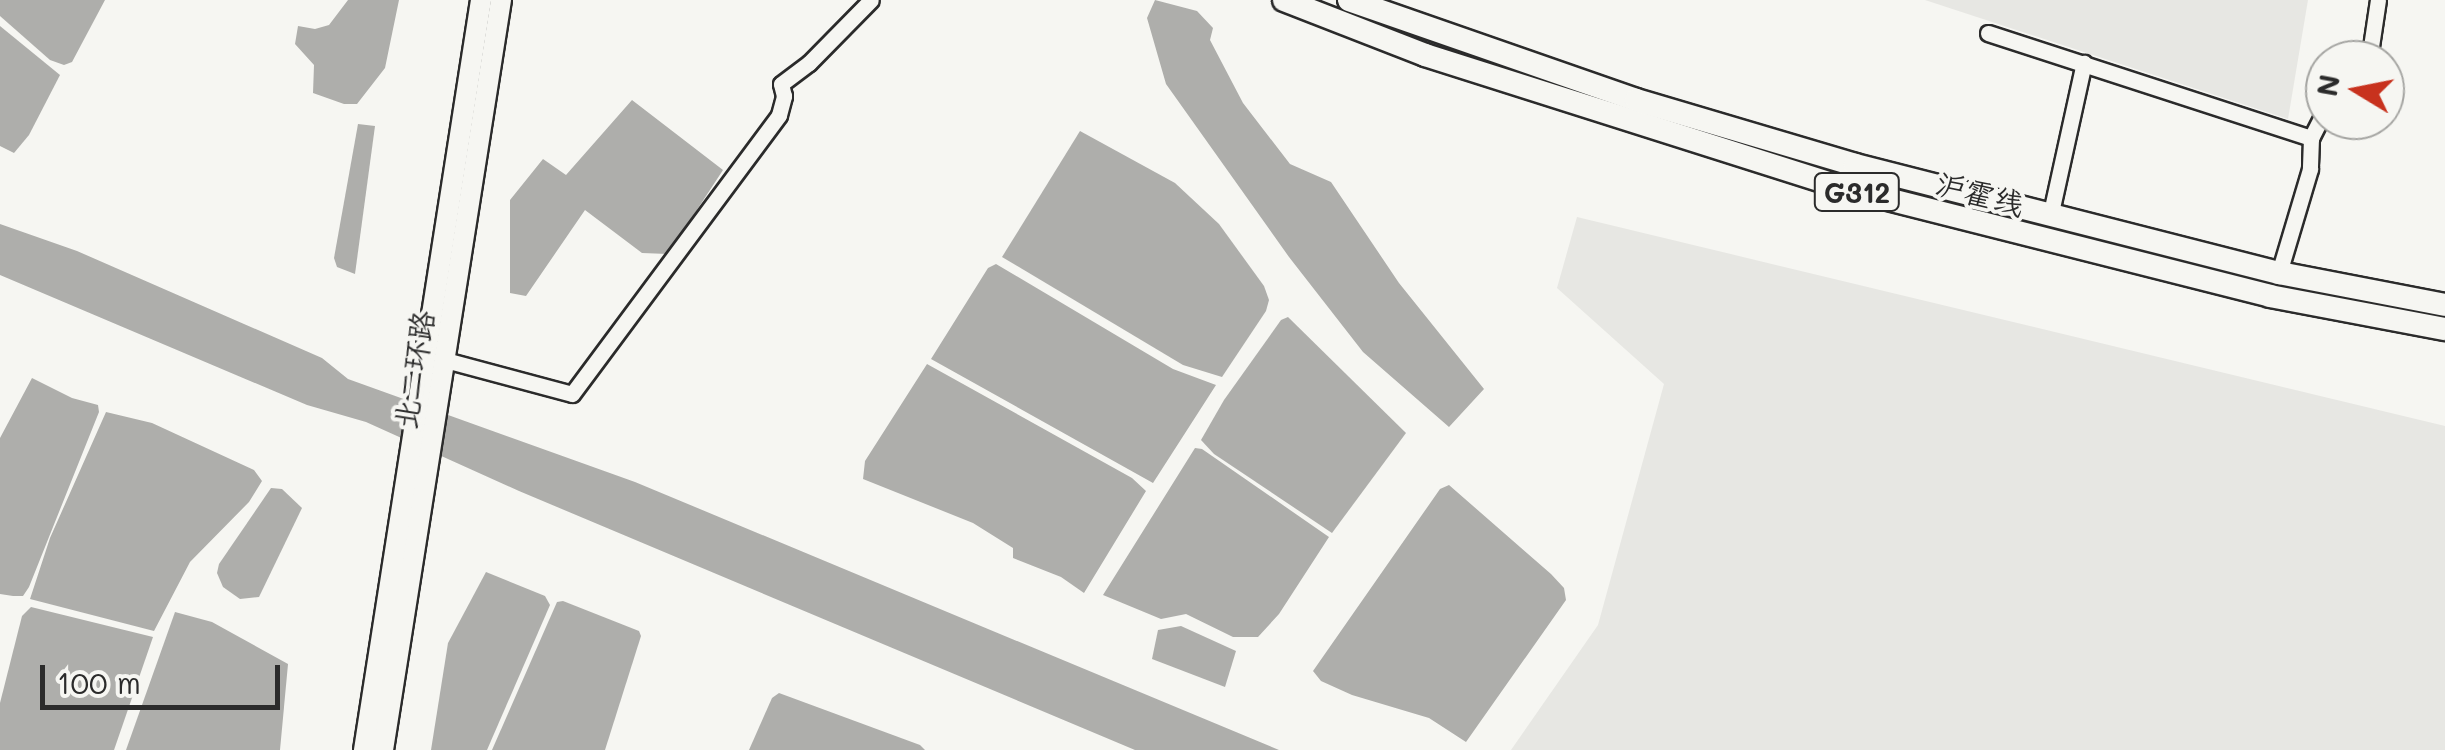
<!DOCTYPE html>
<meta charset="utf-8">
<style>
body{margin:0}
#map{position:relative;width:2445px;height:750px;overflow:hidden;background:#f6f6f2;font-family:Mali,"LXGW WenKai TC",sans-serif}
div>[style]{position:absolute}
.built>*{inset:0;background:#e7e7e3}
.water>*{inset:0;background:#aeaeab}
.roads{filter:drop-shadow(2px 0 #2b2b2b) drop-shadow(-2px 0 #2b2b2b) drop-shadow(0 2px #2b2b2b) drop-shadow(0 -2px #2b2b2b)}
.minor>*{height:15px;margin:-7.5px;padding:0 7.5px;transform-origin:7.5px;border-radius:7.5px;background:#f6f6f2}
.major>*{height:20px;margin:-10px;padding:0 10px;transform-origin:10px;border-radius:10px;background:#f6f6f2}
.highway>*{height:22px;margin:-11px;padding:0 11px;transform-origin:11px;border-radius:11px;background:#f6f6f2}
span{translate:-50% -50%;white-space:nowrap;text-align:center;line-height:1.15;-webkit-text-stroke:8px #f6f6f2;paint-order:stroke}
.shield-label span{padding:2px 8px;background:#f6f6f2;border:2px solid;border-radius:8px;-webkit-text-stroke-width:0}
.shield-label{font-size:28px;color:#2b2b2b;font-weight:700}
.street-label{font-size:30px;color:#2b2b2b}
.north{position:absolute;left:2305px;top:40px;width:100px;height:100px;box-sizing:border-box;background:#f6f6f2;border:2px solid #a5a5a2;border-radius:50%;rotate:280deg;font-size:28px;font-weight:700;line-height:40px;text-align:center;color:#2b2b2b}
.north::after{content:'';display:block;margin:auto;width:35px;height:45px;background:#c8321e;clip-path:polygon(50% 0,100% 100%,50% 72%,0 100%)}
.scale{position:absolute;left:40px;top:665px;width:240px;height:45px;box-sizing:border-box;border:5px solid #2b2b2b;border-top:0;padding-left:12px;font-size:30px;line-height:35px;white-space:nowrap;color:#2b2b2b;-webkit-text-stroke:8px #f6f6f2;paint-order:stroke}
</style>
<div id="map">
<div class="built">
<div style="clip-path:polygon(1925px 0,2308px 0,2288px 119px)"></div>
<div style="clip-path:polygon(1577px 217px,2445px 426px,2445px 750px,1511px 750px,1598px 625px,1664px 384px,1557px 288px)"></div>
</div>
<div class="water">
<div style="clip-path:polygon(0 0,105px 0,72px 62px,64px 65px,50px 60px,0 16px)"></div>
<div style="clip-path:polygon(348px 0,399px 0,385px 68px,357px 104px,344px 104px,313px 93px,314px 65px,295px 44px,298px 26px,315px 29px,329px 25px)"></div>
<div style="clip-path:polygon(1155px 0,1197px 11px,1213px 28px,1210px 40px,1243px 103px,1290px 164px,1331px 182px,1399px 283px,1484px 389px,1449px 427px,1363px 352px,1289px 257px,1166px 84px,1147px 18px)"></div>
<div style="clip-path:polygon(0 26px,60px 75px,29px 135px,14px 153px,0 146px)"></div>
<div style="clip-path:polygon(632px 100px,723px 170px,668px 254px,642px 253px,585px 210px,526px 296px,510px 293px,510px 200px,543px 159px,566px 175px)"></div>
<div style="clip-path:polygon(358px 124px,375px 126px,355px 274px,337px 267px,334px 258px)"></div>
<div style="clip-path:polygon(1080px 131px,1175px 183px,1219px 224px,1264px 286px,1269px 300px,1266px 311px,1222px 377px,1183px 365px,1002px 257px)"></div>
<div style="clip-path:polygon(0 224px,77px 251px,322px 358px,348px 379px,635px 482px,1279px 750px,1135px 750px,519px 491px,366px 422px,307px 405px,0 275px)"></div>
<div style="clip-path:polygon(996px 264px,1173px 369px,1216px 385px,1153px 483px,931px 359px,988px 268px)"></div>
<div style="clip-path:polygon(1288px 317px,1406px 433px,1332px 533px,1214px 454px,1201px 440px,1224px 400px,1281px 320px)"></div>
<div style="clip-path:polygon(927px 364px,1132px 478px,1146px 491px,1084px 593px,1061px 577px,1013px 558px,1013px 548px,973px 523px,863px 479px,865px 461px)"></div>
<div style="clip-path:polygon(32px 378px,72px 398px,98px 405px,99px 412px,29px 587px,23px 596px,13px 596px,0 594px,0 438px)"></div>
<div style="clip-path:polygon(106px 412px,152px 423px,254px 470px,262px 481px,249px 502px,190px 562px,154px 631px,30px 599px,50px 538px)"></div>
<div style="clip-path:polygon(1195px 448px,1202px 449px,1329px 537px,1279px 614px,1258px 637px,1233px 637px,1186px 614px,1161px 619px,1103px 595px)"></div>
<div style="clip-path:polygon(1449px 485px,1551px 574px,1564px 588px,1566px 600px,1466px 742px,1429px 718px,1352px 695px,1321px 681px,1313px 671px,1440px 489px)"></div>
<div style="clip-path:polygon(271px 488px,282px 489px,302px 508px,259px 597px,240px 599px,223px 587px,217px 573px,219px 564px)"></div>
<div style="clip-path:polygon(486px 572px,545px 596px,550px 605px,487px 750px,431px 750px,448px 643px)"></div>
<div style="clip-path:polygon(563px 601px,639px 631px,641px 636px,605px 750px,492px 750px,557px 602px)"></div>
<div style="clip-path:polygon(31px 607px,153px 637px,114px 750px,0 750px,0 703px,22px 616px)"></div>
<div style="clip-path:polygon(175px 612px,212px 622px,288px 664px,280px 750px,126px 750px)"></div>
<div style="clip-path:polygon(1181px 626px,1236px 651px,1225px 687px,1152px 659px,1158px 630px)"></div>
<div style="clip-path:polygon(779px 693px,920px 745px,925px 750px,749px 750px,772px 698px)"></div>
</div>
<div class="roads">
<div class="minor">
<div style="left:1988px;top:33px;width:340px;rotate:18deg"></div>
<div style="left:2311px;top:138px;width:31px;rotate:92deg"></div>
<div style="left:2310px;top:169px;width:109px;rotate:106.6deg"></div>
<div style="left:2369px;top:60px;width:61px;rotate:-81.5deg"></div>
<div style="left:2311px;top:138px;width:30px;rotate:-63deg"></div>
<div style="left:2050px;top:217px;width:158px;rotate:-77.6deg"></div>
<div style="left:445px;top:360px;width:131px;rotate:15deg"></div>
<div style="left:572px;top:394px;width:347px;rotate:-53.4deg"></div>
<div style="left:779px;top:115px;width:20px;rotate:-75deg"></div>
<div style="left:784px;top:96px;width:12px;rotate:-104deg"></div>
<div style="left:781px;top:84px;width:35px;rotate:-37deg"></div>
<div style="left:809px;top:63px;width:88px;rotate:-45.5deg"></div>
</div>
<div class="major">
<div style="left:364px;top:750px;width:759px;rotate:-81.13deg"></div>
<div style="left:383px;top:750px;width:759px;rotate:-81.06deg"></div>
</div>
<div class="highway">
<div style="left:1284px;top:0;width:151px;rotate:21.3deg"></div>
<div style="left:1425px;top:55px;width:444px;rotate:17.6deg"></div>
<div style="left:1848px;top:189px;width:435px;rotate:14.2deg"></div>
<div style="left:2270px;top:296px;width:178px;rotate:10.7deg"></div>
<div style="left:1349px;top:0;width:304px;rotate:19.2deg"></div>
<div style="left:1636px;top:100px;width:228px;rotate:16.5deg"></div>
<div style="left:1855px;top:165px;width:438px;rotate:14.3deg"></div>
<div style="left:2279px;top:273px;width:169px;rotate:10.9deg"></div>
</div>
</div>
<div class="shield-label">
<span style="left:1857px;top:192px">G312</span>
</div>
<div class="street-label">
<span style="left:1980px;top:193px;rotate:15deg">沪霍线</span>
<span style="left:413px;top:370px;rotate:-81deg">北二环路</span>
</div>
<div class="north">N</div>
<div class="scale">100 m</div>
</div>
